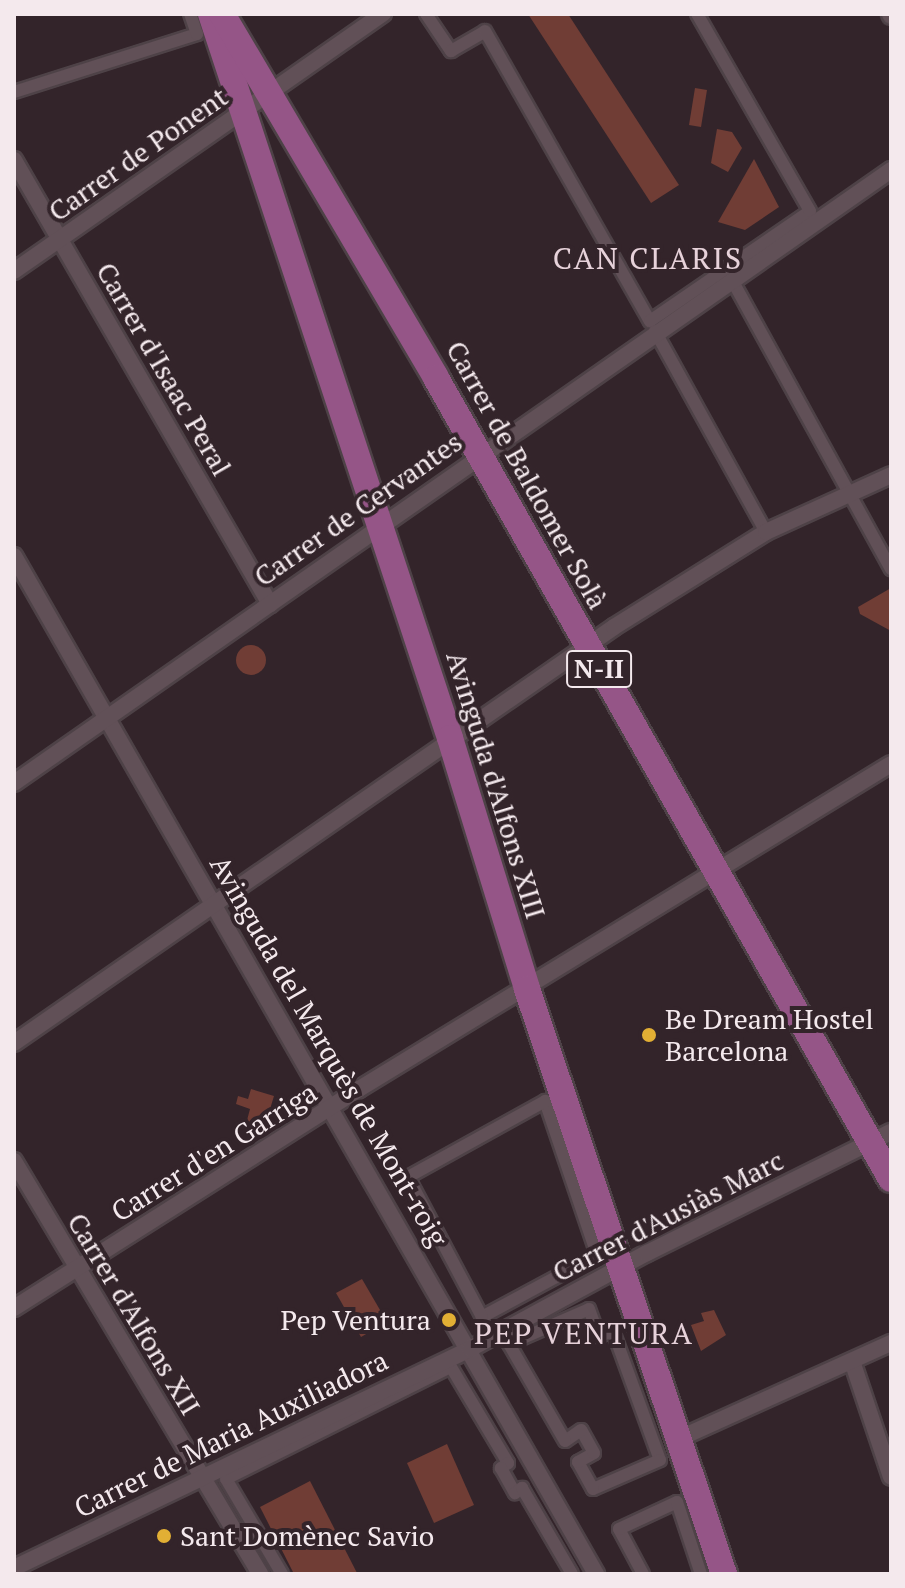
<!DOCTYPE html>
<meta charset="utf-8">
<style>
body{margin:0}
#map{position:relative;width:905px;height:1588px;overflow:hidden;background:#33242a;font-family:"PT Serif",serif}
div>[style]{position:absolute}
.green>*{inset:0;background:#703d35}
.round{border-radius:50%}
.roads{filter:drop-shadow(2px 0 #4e4247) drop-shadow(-2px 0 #4e4247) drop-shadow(0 2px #4e4247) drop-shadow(0 -2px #4e4247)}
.pedestrian>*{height:12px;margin:-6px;padding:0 6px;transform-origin:6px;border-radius:6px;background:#615057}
.minor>*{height:16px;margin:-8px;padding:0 8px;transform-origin:8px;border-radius:8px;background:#615057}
.primary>*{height:26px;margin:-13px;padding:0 13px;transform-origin:13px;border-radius:13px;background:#955587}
.dots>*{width:22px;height:22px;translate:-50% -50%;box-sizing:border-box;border:4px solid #33242a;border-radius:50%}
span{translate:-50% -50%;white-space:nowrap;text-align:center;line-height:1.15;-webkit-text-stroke:8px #33242a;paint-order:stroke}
.shield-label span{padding:2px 6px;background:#33242a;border:2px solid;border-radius:6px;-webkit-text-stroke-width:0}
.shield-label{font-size:26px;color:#f4e9ed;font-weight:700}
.street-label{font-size:28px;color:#f4e9ed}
.poi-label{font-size:28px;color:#f4e9ed}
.left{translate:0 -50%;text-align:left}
.right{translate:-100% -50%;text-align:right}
.neighbourhood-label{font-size:30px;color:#e7d2da;letter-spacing:2px}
.frame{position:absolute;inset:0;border:16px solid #f4e9ed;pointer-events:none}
</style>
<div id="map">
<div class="green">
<div style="clip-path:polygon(528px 14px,568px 14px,679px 185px,651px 203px)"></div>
<div style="clip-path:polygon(695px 88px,707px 90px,701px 127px,689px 125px)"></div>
<div style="clip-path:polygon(717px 129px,732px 132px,742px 148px,728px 172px,711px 163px)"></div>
<div style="clip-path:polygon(754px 159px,779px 207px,745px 230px,718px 222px)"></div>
<div style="clip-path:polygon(891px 588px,891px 631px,860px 614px,858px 607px)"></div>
<div class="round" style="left:236px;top:645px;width:30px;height:30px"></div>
<div style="clip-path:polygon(251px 1089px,274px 1096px,267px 1119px,258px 1117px,255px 1127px,246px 1124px,250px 1109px,236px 1104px,238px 1096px,248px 1099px)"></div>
<div style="clip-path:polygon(362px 1279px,387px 1322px,361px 1337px,336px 1293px)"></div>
<div style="clip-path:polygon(714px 1310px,726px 1335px,701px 1351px,691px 1325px,704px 1321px,701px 1313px)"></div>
<div style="clip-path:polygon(447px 1444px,474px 1505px,434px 1523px,407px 1463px)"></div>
<div style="clip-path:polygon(310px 1481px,357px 1573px,354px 1574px,294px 1574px,260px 1507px)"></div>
</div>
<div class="roads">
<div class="pedestrian">
<div style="left:426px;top:14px;width:45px;rotate:56deg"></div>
<div style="left:451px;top:51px;width:39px;rotate:-30deg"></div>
<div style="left:485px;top:31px;width:334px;rotate:60.4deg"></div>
<div style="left:650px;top:321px;width:194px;rotate:-34.5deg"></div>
<div style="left:810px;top:211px;width:227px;rotate:-119.8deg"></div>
<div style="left:14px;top:92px;width:192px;rotate:-17.6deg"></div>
<div style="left:197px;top:34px;width:21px;rotate:-109deg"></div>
<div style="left:732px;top:280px;width:330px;rotate:61.2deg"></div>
<div style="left:655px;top:331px;width:230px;rotate:61.1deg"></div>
<div style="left:545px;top:1101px;width:163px;rotate:71.3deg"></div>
<div style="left:597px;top:1255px;width:131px;rotate:151.7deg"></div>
<div style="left:482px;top:1317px;width:158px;rotate:-117.9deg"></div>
<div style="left:408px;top:1177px;width:157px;rotate:-29deg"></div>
<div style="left:589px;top:1309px;width:29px;rotate:70deg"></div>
<div style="left:599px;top:1336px;width:15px;rotate:-20deg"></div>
<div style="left:613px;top:1331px;width:137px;rotate:70deg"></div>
<div style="left:660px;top:1460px;width:73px;rotate:156.6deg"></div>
<div style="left:593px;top:1489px;width:31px;rotate:-119deg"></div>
<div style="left:578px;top:1462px;width:18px;rotate:-29deg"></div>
<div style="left:594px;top:1453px;width:26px;rotate:-119deg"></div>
<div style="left:581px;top:1430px;width:19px;rotate:145deg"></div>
<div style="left:565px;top:1441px;width:112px;rotate:-120deg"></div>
<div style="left:509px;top:1344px;width:87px;rotate:-23.6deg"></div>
<div style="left:282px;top:1574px;width:110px;rotate:-120.5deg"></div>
<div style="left:226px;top:1479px;width:251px;rotate:-26.5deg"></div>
<div style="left:451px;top:1367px;width:112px;rotate:59.3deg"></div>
<div style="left:508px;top:1463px;width:9px;rotate:144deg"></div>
<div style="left:501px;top:1468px;width:29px;rotate:61deg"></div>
<div style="left:515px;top:1493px;width:9px;rotate:-36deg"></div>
<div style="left:522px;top:1488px;width:99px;rotate:59.8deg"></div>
<div style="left:643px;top:1574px;width:51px;rotate:-118.1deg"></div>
<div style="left:619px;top:1529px;width:64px;rotate:-25deg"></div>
<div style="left:677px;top:1502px;width:76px;rotate:71.6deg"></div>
</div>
<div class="minor">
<div style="left:890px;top:14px;width:2px;rotate:63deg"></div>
<div style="left:14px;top:160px;width:513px;rotate:60.03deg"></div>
<div style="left:14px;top:271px;width:450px;rotate:-34.9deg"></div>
<div style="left:14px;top:556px;width:1173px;rotate:60.24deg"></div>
<div style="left:14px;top:783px;width:1070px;rotate:-34.95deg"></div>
<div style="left:14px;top:1043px;width:730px;rotate:-34.73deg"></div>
<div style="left:614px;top:627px;width:179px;rotate:-32deg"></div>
<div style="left:766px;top:532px;width:137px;rotate:-24.5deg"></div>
<div style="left:14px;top:1161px;width:481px;rotate:59.2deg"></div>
<div style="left:14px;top:1308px;width:409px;rotate:-32.4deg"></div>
<div style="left:359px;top:1089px;width:623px;rotate:-31.42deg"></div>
<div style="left:852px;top:1361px;width:122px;rotate:71.4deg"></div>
<div style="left:678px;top:1439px;width:234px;rotate:-24.3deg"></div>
<div style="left:14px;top:1568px;width:506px;rotate:-25.65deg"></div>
<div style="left:470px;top:1349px;width:201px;rotate:-28.5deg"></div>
<div style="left:647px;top:1253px;width:272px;rotate:-26.4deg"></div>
</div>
<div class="primary">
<div style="left:211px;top:14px;width:762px;rotate:71.73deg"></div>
<div style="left:450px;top:738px;width:263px;rotate:72.9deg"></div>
<div style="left:527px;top:989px;width:617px;rotate:71.39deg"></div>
<div style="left:222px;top:14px;width:422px;rotate:59.5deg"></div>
<div style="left:436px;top:378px;width:921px;rotate:60.4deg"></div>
</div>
</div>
<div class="dots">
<div style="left:649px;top:1035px;background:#e2af34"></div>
<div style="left:449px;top:1320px;background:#e2af34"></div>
<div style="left:164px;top:1536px;background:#e2af34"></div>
</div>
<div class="shield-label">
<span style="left:599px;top:669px">N-II</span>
</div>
<div class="street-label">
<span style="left:138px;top:154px;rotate:-35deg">Carrer de Ponent</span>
<span style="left:164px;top:369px;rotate:60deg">Carrer d'Isaac Peral</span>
<span style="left:527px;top:475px;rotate:61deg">Carrer de Baldomer Solà</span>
<span style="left:358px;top:509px;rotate:-35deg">Carrer de Cervantes</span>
<span style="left:496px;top:785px;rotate:73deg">Avinguda d'Alfons XIII</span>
<span style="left:329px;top:1051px;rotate:60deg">Avinguda del Marquès de Mont-roig</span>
<span style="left:214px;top:1152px;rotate:-32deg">Carrer d'en Garriga</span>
<span style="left:668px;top:1216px;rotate:-27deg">Carrer d'Ausiàs Marc</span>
<span style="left:134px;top:1314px;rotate:59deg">Carrer d'Alfons XII</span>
<span style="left:231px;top:1434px;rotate:-26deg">Carrer de Maria Auxiliadora</span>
</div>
<div class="poi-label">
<span class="left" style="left:665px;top:1035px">Be Dream Hostel<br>Barcelona</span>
<span class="right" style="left:431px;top:1320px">Pep Ventura</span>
<span class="left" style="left:180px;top:1536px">Sant Domènec Savio</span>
</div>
<div class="neighbourhood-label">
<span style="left:648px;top:258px">CAN CLARIS</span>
<span style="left:584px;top:1333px">PEP VENTURA</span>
</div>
<div class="frame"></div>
</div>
